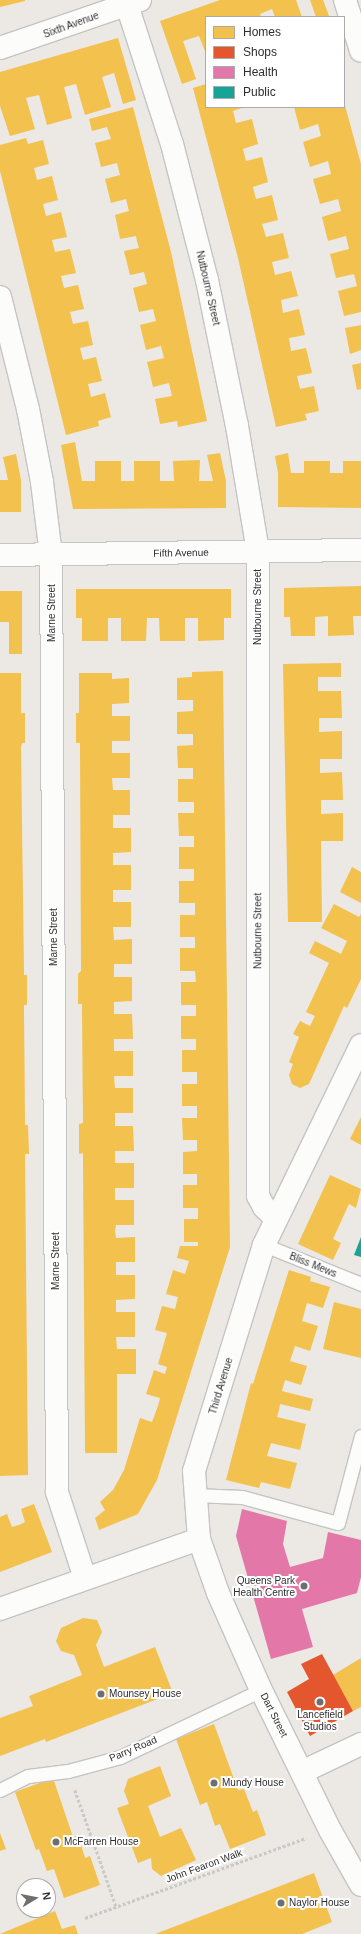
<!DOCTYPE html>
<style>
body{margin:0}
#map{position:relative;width:361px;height:1934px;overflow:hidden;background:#ece8e4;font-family:Helvetica,sans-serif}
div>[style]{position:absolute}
.homes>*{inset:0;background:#f2c14e}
.shops>*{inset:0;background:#e4572e}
.health>*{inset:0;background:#e377a8}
.public>*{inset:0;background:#17a398}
.path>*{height:2.5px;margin-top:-1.25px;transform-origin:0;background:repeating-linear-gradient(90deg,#c9c9c8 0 3px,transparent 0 5px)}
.roads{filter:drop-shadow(1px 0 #c5c4c5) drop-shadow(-1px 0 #c5c4c5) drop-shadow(0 1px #c5c4c5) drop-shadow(0 -1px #c5c4c5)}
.lane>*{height:13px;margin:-6.5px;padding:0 6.5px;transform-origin:6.5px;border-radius:6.5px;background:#fcfcfb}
.street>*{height:22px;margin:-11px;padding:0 11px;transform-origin:11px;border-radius:11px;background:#fcfcfb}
.dots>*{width:11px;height:11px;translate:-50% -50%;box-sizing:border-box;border:2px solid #fff;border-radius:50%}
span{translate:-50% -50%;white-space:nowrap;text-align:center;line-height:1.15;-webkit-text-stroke:4px #fff;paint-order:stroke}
.street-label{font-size:10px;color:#2e2e2e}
.poi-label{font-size:10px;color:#2e2e2e}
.right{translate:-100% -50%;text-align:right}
.left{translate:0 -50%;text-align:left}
.legend{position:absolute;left:205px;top:16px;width:140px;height:92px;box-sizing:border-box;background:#fff;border:1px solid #ababab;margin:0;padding:5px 7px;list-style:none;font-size:12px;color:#2e2e2e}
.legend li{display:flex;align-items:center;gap:8px;height:20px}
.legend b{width:20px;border:1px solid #ababab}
.north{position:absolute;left:16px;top:1878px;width:40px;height:40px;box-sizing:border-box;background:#fff;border:1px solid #ababab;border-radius:50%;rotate:80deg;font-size:11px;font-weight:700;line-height:16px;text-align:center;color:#2e2e2e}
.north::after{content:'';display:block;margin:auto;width:14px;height:18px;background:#706f6e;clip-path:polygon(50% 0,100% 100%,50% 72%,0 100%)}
</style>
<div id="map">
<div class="homes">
<div style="clip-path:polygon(0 0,25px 0,25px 1px,0 7px)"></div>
<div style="clip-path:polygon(220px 0,296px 0,302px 17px,275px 17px,272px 9px,260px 14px,261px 17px,206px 17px,206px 54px,199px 36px,183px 41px,196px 79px,182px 84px,160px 21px)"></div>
<div style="clip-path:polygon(310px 0,323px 0,329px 16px,316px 17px)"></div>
<div style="clip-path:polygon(118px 38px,136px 100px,123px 104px,114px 73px,102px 77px,111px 107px,85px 115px,76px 84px,64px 87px,72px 118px,47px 125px,39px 95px,26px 98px,35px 129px,10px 136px,0 106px,0 72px)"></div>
<div style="clip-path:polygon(206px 84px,206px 107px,245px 107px,233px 111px,236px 123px,252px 119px,258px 144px,243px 149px,246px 161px,262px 157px,268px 182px,253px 187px,256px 199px,272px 195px,278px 220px,262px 224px,266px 237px,283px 233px,289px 258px,272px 262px,275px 275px,291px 271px,298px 296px,281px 300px,283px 313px,299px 309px,305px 335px,289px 338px,291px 351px,306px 348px,312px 373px,297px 376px,300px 389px,314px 386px,319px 411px,305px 414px,307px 420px,276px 427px,238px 258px,193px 88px)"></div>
<div style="clip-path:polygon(344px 102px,361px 164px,361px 312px,344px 316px,338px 291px,357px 286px,354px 274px,336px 278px,330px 254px,349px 249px,346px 236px,328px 241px,322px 217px,341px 211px,338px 199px,320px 204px,313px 179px,331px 174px,328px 161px,310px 167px,303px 142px,321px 136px,318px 124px,300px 130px,294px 107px,344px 107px)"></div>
<div style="clip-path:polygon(133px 107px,171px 252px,207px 421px,178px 427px,177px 421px,160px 424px,155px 399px,172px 396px,169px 383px,153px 387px,147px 362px,164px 358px,161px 346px,146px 350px,140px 325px,156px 321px,153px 309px,139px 312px,133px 288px,147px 284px,144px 272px,130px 275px,124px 251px,139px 248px,137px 241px,136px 236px,120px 239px,115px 215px,129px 211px,126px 199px,111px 203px,105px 179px,120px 175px,117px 163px,101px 167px,95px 143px,111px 139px,107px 127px,92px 131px,89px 119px)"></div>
<div style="clip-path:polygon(26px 138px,28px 144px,43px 140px,49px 164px,34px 168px,37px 180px,52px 176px,58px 200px,43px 204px,46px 216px,61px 212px,67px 237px,52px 240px,55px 252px,70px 249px,76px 273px,61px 276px,64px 288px,78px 285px,84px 309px,70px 312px,73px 324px,88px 321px,93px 345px,80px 348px,83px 360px,96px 357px,102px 381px,88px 384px,91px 397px,105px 393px,111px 417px,98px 421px,99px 426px,66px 435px,0 171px,0 145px)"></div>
<div style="clip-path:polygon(361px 325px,361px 350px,350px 354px,345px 328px)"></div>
<div style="clip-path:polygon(361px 363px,361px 389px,357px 390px,352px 365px)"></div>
<div style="clip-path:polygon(75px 442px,82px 481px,95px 481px,95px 461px,121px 461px,121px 481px,134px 481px,134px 461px,160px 461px,160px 481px,174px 481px,173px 461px,200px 460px,199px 481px,213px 481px,207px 455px,220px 453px,226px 481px,226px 508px,73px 509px,61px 445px)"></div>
<div style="clip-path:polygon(288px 453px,291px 473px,304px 473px,304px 461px,330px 461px,330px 473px,343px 473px,343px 461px,361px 461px,361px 508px,278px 507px,278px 473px,275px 456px)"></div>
<div style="clip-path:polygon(16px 454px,21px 480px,21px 512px,0 512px,0 480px,8px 480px,3px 457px)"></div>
<div style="clip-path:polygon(361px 586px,361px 616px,353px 616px,354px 635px,328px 636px,328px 616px,315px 617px,315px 636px,291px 636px,290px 617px,284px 617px,284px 588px)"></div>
<div style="clip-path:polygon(76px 589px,231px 589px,231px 618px,224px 618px,224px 640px,198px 641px,198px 618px,185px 618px,185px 641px,160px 641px,159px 618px,147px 618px,146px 641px,121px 641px,121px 618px,108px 618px,108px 641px,82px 641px,82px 618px,76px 618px)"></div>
<div style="clip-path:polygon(0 591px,22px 591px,22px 654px,9px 654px,9px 622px,0 622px)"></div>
<div style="clip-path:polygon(341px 663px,341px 677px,318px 677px,318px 691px,341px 691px,342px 718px,319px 718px,319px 732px,342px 731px,342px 759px,320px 759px,320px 773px,342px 772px,343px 800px,321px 800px,321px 814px,343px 813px,343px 841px,321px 841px,322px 922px,288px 922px,283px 664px)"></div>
<div style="clip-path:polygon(223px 671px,230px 1247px,157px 1480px,138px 1514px,99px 1530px,95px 1518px,105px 1510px,100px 1502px,113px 1490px,124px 1470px,140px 1418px,152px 1422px,158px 1406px,160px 1398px,146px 1394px,154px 1370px,165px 1374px,167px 1367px,158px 1364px,167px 1333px,155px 1330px,162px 1306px,175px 1309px,178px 1297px,166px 1294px,173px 1270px,185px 1274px,189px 1261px,177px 1258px,180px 1246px,198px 1246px,198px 1242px,184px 1242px,184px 1219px,198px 1219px,198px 1208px,183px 1208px,183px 1185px,197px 1185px,197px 1174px,183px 1174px,183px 1152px,197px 1151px,197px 1140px,183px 1140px,182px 1118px,197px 1118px,197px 1106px,182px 1106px,182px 1084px,197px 1084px,197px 1072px,182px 1072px,182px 1050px,196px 1050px,196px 1039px,181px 1039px,181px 1016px,196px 1016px,196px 1005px,181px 1005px,181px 982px,196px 982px,195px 971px,180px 971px,180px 948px,195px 948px,195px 937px,180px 937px,180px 915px,195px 915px,195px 903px,179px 903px,179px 881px,194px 881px,194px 869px,179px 869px,179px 847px,194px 847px,194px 836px,179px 836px,178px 813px,194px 813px,194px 802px,178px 802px,178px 779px,193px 779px,193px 768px,178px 768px,177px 746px,193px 745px,193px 734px,177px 734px,177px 712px,193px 711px,193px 700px,177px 700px,177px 678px,192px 677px,192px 672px)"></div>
<div style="clip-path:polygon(0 673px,21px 673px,21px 713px,25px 713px,25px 743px,22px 743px,21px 747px,24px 971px,24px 975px,27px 975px,27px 1005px,24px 1005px,24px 1009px,25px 1121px,25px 1125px,28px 1125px,29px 1154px,25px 1154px,28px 1475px,0 1476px)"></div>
<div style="clip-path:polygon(79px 673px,112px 673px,112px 679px,129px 678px,129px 703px,112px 704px,112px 716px,130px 716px,130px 741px,112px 741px,112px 753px,130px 753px,130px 778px,112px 778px,113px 790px,130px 790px,130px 815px,113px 815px,113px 828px,131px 828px,131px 852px,113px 853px,113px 865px,131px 865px,131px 890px,113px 890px,113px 902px,131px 902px,131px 927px,113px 927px,114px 940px,132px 939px,132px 964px,114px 964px,114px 977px,132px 977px,132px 1001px,114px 1002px,114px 1014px,132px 1014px,133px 1039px,114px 1039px,114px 1051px,133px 1051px,133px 1076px,114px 1076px,115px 1088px,133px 1088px,133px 1113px,115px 1113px,115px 1126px,133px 1126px,134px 1151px,115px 1151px,115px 1163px,134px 1163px,134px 1188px,115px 1188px,115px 1200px,134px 1200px,134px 1225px,116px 1225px,115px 1231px,116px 1238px,135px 1237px,135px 1262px,116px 1262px,116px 1275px,135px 1275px,135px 1299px,116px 1300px,116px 1312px,135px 1312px,135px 1337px,116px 1337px,117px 1349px,136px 1349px,136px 1374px,117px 1374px,117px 1453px,85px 1453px,83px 1157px,83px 1153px,79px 1154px,79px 1124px,83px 1123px,82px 1008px,82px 1004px,78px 1004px,78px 974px,81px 971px,80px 743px,76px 743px,76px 713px,79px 713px)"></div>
<div style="clip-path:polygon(352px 867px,361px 872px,361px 903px,340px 892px)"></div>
<div style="clip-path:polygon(334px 904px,359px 917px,361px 914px,361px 979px,347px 1008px,344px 1006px,309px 1084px,300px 1088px,292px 1084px,289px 1075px,293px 1064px,289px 1062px,299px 1037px,293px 1034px,300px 1021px,310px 1026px,315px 1016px,306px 1012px,329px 963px,309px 953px,315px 941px,341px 954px,347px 941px,321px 928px)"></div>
<div style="clip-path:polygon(361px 1117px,361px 1145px,350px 1139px)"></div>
<div style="clip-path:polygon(330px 1175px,361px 1189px,356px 1208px,349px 1204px,333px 1239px,341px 1243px,333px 1260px,298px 1244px)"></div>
<div style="clip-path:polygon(289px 1270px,311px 1277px,310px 1281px,330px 1287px,323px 1308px,307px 1303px,302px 1321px,318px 1326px,310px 1351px,295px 1346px,290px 1361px,307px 1366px,301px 1385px,285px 1380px,282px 1391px,313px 1399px,310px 1411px,280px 1404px,279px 1410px,277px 1417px,306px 1424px,300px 1450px,271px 1443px,267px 1456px,297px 1463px,290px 1489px,261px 1482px,259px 1488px,226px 1480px,251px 1383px,253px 1384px)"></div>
<div style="clip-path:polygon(334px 1302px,361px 1309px,361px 1358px,323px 1349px)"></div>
<div style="clip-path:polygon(34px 1504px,52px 1552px,0 1572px,0 1517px,7px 1514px,12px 1527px,19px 1525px,25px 1522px,21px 1509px)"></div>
<div style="clip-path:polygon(83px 1618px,97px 1620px,102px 1632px,96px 1645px,104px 1667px,155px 1647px,173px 1693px,46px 1742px,45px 1739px,0 1756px,0 1718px,33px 1706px,29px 1696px,82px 1675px,74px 1655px,61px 1651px,56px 1641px,61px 1628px)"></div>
<div style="clip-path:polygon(361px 1658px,361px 1707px,353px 1711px,333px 1675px)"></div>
<div style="clip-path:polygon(214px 1724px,238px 1790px,244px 1789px,253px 1812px,257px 1810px,266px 1835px,230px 1849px,220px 1824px,215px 1826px,207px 1802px,200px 1805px,176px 1739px)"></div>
<div style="clip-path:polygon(160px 1766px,171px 1796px,148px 1806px,160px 1837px,181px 1828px,196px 1860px,161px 1876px,152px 1869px,151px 1858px,138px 1863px,117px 1808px,129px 1804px,124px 1791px,128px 1779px)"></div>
<div style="clip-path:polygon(53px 1778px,73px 1837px,78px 1835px,85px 1858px,90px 1856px,100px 1885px,64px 1898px,54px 1869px,47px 1871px,39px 1849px,36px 1850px,15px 1792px)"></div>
<div style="clip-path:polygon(0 1833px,6px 1849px,0 1851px)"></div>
<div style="clip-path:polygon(314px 1873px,332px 1922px,302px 1934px,155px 1934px)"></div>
<div style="clip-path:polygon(55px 1911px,62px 1929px,75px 1925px,78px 1934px,0 1934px)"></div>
</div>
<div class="shops">
<div style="clip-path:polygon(322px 1654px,353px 1711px,310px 1736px,287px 1692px,309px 1679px,301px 1664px)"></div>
</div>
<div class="health">
<div style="clip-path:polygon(242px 1509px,287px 1521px,283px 1544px,290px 1567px,323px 1558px,328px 1532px,361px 1540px,361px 1577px,357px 1593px,302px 1609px,313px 1647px,271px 1659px,236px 1536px)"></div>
</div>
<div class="public">
<div style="clip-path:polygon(361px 1237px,361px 1257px,354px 1255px)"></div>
</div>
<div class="path">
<div style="left:75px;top:1790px;width:123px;rotate:70.5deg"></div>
<div style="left:85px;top:1918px;width:235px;rotate:-19.9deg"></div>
</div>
<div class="roads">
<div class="lane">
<div style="left:264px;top:1245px;width:105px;rotate:21.9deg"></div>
<div style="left:194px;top:1495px;width:48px;rotate:2.4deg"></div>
<div style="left:242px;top:1497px;width:99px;rotate:15.2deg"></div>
<div style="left:338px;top:1523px;width:90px;rotate:-75.2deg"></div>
<div style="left:0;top:1790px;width:31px;rotate:-27deg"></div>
<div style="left:28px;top:1776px;width:40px;rotate:-7.1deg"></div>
<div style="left:68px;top:1771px;width:54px;rotate:-15.1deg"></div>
<div style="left:120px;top:1757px;width:156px;rotate:-25.4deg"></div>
</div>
<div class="street">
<div style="left:345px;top:0;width:53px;rotate:72.6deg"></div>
<div style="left:127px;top:5px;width:146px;rotate:72.1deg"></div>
<div style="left:172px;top:144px;width:140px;rotate:75.6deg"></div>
<div style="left:207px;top:280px;width:149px;rotate:78.4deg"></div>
<div style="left:237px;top:426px;width:128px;rotate:80.5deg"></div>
<div style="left:258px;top:552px;width:644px;rotate:90deg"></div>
<div style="left:258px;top:1196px;width:13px;rotate:61deg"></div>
<div style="left:264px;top:1207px;width:17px;rotate:45deg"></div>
<div style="left:0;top:48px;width:148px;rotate:-18.9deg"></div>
<div style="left:0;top:297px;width:115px;rotate:76deg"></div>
<div style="left:28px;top:409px;width:74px;rotate:79.1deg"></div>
<div style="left:42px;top:482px;width:74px;rotate:83deg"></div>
<div style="left:51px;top:555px;width:937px;rotate:89.63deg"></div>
<div style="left:57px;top:1492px;width:90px;rotate:72deg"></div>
<div style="left:0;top:555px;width:361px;rotate:-0.8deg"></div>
<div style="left:199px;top:1539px;width:57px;rotate:70.6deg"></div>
<div style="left:218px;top:1593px;width:106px;rotate:66.1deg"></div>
<div style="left:261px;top:1690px;width:156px;rotate:63.8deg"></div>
<div style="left:330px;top:1830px;width:63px;rotate:60.6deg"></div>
<div style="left:0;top:1609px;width:211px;rotate:-19.4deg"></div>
<div style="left:199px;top:1539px;width:68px;rotate:-94.2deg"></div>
<div style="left:194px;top:1471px;width:237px;rotate:-72.8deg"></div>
<div style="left:264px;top:1245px;width:222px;rotate:-64.1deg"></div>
<div style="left:302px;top:1772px;width:65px;rotate:-25.4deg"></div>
</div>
</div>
<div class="dots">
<div style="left:304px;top:1586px;background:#706f6e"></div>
<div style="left:101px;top:1694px;background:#706f6e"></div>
<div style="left:320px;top:1702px;background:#706f6e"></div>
<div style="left:214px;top:1783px;background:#706f6e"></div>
<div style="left:56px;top:1842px;background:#706f6e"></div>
<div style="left:281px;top:1903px;background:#706f6e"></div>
</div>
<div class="street-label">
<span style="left:71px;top:25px;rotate:-20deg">Sixth Avenue</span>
<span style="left:208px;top:288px;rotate:77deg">Nutbourne Street</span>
<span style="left:181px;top:553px;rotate:-1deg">Fifth Avenue</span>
<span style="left:258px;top:607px;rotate:-90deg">Nutbourne Street</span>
<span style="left:52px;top:613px;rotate:-90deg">Marne Street</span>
<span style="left:258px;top:931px;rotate:-90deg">Nutbourne Street</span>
<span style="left:54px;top:937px;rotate:-90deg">Marne Street</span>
<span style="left:56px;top:1261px;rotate:-90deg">Marne Street</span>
<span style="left:313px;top:1265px;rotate:22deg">Bliss Mews</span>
<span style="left:221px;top:1386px;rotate:-73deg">Third Avenue</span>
<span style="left:274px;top:1715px;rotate:63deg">Dart Street</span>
<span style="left:133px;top:1749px;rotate:-23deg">Parry Road</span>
<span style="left:204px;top:1866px;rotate:-20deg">John Fearon Walk</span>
</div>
<div class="poi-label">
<span class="right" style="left:295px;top:1586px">Queens Park<br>Health Centre</span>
<span class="left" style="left:109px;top:1694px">Mounsey House</span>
<span style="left:320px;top:1720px">Lancefield<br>Studios</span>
<span class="left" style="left:222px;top:1783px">Mundy House</span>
<span class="left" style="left:64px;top:1842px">McFarren House</span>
<span class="left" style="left:289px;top:1903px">Naylor House</span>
</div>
<ul class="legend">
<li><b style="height:11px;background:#f2c14e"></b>Homes</li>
<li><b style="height:11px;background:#e4572e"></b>Shops</li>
<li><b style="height:11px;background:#e377a8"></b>Health</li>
<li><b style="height:11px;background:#17a398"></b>Public</li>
</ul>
<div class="north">N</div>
</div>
